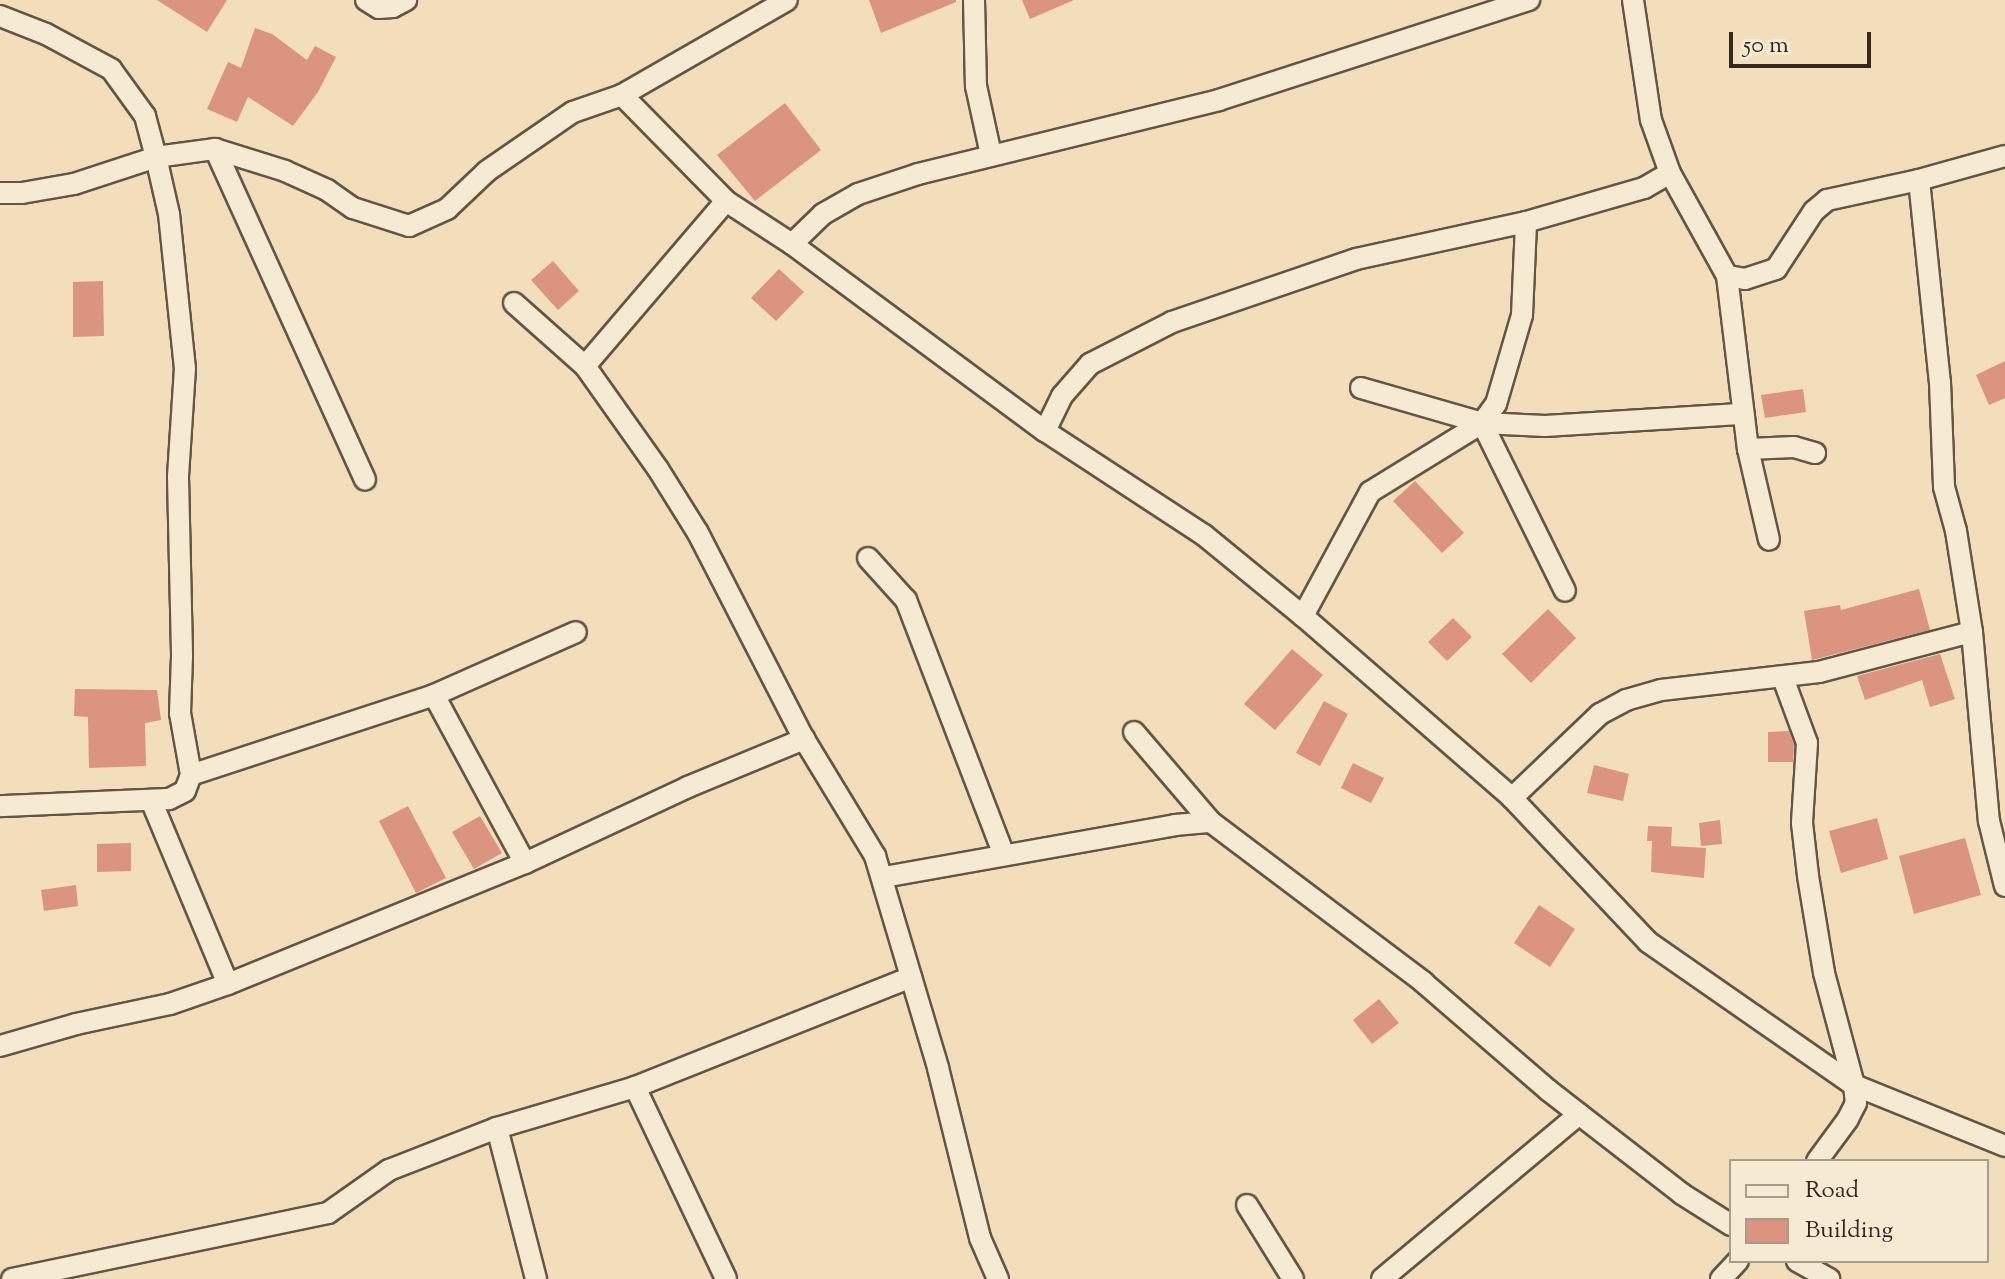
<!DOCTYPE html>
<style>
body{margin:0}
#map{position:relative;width:2005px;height:1279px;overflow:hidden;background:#f3debb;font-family:"Sorts Mill Goudy",serif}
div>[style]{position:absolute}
.building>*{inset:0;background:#da9480}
.roads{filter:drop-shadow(2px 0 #635644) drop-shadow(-2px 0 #635644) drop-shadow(0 2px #635644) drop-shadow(0 -2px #635644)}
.minor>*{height:20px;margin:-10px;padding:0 10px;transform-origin:10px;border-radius:10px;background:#f7ead3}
span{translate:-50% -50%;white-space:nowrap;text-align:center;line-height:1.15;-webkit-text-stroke:8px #f7ead3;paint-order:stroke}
.legend{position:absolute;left:1729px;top:1159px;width:260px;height:104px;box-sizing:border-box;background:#f7ead3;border:2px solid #a99c8a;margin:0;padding:10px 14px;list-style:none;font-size:24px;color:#33281d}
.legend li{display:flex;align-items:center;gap:16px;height:40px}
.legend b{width:40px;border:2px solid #a99c8a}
.scale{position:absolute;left:1729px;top:32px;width:142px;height:36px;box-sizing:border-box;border:4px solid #33281d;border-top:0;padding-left:10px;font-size:24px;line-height:28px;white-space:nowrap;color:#33281d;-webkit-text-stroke:6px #f7ead3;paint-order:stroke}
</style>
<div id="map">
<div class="building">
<div style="clip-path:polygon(157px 0,227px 0,207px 32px)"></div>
<div style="clip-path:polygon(869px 0,956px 0,956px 2px,881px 33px)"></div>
<div style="clip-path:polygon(1022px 0,1074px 0,1030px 19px)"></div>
<div style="clip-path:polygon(255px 28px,272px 34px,307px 60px,315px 46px,336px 57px,318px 92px,293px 126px,248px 97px,237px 122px,207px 109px,228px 62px,241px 68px)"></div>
<div style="clip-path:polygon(785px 103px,821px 150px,755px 201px,717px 155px)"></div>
<div style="clip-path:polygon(553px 261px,579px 291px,558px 310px,531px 280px)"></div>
<div style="clip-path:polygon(779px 269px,804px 292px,776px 321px,751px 298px)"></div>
<div style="clip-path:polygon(103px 281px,104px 336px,73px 337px,73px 282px)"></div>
<div style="clip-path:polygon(2005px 361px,2005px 398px,1989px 405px,1976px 375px)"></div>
<div style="clip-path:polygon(1803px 389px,1806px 412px,1765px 418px,1761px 395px)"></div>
<div style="clip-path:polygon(1415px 481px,1464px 533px,1442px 553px,1393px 501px)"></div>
<div style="clip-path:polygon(1919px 589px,1930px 630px,1812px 660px,1804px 611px,1840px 605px,1841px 610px)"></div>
<div style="clip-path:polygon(1548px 609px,1576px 638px,1531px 683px,1502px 654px)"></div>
<div style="clip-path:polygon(1453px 618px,1472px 637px,1447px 661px,1428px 642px)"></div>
<div style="clip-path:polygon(1292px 649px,1323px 675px,1275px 730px,1244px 704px)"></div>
<div style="clip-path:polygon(1940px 654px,1955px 699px,1930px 707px,1922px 680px,1865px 700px,1857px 676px)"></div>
<div style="clip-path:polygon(75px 689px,157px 690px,161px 720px,145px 723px,146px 766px,89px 768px,88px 717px,74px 716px)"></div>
<div style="clip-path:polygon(1324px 701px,1348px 714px,1320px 766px,1296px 753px)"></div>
<div style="clip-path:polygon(1789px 731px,1794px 745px,1793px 762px,1768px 762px,1768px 732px)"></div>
<div style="clip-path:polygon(1353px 763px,1384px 778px,1371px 803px,1341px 788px)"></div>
<div style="clip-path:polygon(1594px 765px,1629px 774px,1623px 801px,1587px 793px)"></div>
<div style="clip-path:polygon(408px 806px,446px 878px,416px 893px,379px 821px)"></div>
<div style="clip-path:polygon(480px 816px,502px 853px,474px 869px,452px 832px)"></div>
<div style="clip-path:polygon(1877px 818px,1888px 859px,1841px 873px,1829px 831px)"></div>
<div style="clip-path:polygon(1720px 820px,1722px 844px,1701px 846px,1699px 823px)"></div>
<div style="clip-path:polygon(1648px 826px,1672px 827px,1671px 846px,1706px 848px,1704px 878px,1651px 872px,1652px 841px,1647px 841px)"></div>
<div style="clip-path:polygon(1965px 838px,1981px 895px,1914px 914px,1899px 856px)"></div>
<div style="clip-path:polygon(131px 843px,131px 871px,97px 872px,97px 844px)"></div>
<div style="clip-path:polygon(76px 885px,78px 906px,44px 911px,41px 890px)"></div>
<div style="clip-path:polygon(1539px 905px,1575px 929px,1550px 967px,1514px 943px)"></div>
<div style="clip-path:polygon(1379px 999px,1399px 1023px,1372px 1044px,1353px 1020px)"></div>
</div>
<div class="roads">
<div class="minor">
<div style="left:366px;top:0;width:15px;rotate:32deg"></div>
<div style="left:379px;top:8px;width:14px;rotate:-4deg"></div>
<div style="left:393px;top:7px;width:15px;rotate:-28deg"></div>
<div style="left:974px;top:0;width:86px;rotate:88.7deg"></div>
<div style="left:976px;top:86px;width:71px;rotate:77.7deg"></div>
<div style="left:1633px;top:0;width:121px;rotate:81.5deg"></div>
<div style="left:1651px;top:120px;width:56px;rotate:70.3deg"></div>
<div style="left:1670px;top:173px;width:118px;rotate:61deg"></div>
<div style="left:1727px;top:276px;width:18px;rotate:9deg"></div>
<div style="left:1745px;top:279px;width:33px;rotate:-18deg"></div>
<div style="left:1776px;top:269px;width:69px;rotate:-56.8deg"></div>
<div style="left:1814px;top:211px;width:17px;rotate:-40deg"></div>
<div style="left:1827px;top:200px;width:94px;rotate:-12.3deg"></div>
<div style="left:1919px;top:180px;width:89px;rotate:-15.6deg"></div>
<div style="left:0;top:16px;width:49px;rotate:21.4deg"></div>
<div style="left:46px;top:34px;width:74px;rotate:28.3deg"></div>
<div style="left:111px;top:69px;width:58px;rotate:54.1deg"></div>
<div style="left:145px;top:116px;width:42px;rotate:75deg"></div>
<div style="left:156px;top:157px;width:58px;rotate:77.2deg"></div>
<div style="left:169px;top:214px;width:155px;rotate:84.1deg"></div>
<div style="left:185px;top:368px;width:109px;rotate:93.7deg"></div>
<div style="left:178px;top:477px;width:179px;rotate:88.7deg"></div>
<div style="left:182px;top:656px;width:57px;rotate:92deg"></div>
<div style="left:180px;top:713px;width:63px;rotate:79.9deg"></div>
<div style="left:191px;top:775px;width:17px;rotate:111deg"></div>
<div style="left:185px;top:791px;width:18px;rotate:153deg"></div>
<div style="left:169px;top:799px;width:169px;rotate:177.6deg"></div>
<div style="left:622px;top:95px;width:148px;rotate:45.5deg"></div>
<div style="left:726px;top:201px;width:79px;rotate:33.1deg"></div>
<div style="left:792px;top:244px;width:315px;rotate:36.5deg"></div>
<div style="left:1045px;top:431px;width:190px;rotate:33.2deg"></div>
<div style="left:1204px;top:535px;width:128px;rotate:39.3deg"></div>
<div style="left:1303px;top:616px;width:277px;rotate:41deg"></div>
<div style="left:1512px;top:798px;width:198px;rotate:46.6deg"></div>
<div style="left:1648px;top:942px;width:251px;rotate:34.8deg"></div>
<div style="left:1854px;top:1085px;width:163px;rotate:22deg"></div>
<div style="left:215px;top:149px;width:363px;rotate:65.6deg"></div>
<div style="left:1919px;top:180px;width:203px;rotate:84.1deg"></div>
<div style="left:1940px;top:382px;width:105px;rotate:87.8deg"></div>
<div style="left:1944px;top:487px;width:46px;rotate:74.7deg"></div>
<div style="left:1956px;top:531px;width:102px;rotate:81deg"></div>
<div style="left:1972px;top:632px;width:190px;rotate:84.9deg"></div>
<div style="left:1989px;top:821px;width:67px;rotate:76.2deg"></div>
<div style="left:0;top:193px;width:22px"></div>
<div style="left:22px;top:193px;width:53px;rotate:-9.8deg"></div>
<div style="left:74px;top:184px;width:86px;rotate:-18.2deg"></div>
<div style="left:156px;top:157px;width:60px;rotate:-7.7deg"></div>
<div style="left:215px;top:149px;width:73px;rotate:17.4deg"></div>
<div style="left:285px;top:171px;width:46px;rotate:24.3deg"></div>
<div style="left:327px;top:190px;width:32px;rotate:35deg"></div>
<div style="left:353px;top:208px;width:59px;rotate:17.8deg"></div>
<div style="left:409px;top:226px;width:42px;rotate:-24.1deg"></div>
<div style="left:447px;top:209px;width:55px;rotate:-43.5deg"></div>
<div style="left:487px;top:171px;width:104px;rotate:-34.5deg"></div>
<div style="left:573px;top:112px;width:52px;rotate:-19.1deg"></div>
<div style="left:622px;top:95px;width:190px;rotate:-29.9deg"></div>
<div style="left:792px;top:244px;width:43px;rotate:-44.1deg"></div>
<div style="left:823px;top:214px;width:40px;rotate:-29.7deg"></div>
<div style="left:858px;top:194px;width:63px;rotate:-18.4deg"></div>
<div style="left:918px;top:174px;width:310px;rotate:-13.8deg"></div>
<div style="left:1219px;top:100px;width:326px;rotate:-17.9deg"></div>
<div style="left:1727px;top:276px;width:174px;rotate:83.1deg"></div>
<div style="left:1748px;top:449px;width:93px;rotate:77deg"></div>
<div style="left:514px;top:303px;width:95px;rotate:41.6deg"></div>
<div style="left:585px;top:366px;width:126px;rotate:54.7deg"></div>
<div style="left:658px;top:469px;width:75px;rotate:58deg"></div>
<div style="left:698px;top:533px;width:232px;rotate:62.8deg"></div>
<div style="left:804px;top:739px;width:137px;rotate:58.7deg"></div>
<div style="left:875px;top:856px;width:221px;rotate:73.4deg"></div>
<div style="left:938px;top:1068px;width:175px;rotate:76.1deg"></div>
<div style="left:980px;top:1238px;width:45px;rotate:66.3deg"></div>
<div style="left:585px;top:366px;width:217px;rotate:-49.5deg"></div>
<div style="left:1361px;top:388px;width:126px;rotate:16.1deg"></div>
<div style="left:1482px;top:423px;width:63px;rotate:2.7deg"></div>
<div style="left:1545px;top:426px;width:199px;rotate:-3.5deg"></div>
<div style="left:1482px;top:423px;width:187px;rotate:63.7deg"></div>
<div style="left:1045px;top:431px;width:39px;rotate:-64deg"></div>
<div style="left:1062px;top:396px;width:43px;rotate:-48.8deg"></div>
<div style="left:1090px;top:364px;width:92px;rotate:-27.1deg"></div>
<div style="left:1172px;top:322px;width:194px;rotate:-18.9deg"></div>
<div style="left:1356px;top:259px;width:174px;rotate:-12.3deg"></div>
<div style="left:1526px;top:222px;width:123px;rotate:-16.1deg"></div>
<div style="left:1644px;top:188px;width:30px;rotate:-30deg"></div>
<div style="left:1748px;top:449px;width:46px;rotate:-2.5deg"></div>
<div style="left:1794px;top:447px;width:22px;rotate:16deg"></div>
<div style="left:868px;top:558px;width:57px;rotate:47.9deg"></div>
<div style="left:906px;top:600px;width:273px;rotate:69deg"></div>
<div style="left:1303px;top:616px;width:141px;rotate:-61.6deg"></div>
<div style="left:1370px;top:492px;width:132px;rotate:-31.6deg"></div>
<div style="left:1482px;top:423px;width:24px;rotate:-54deg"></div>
<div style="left:1496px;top:404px;width:93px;rotate:-73.7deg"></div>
<div style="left:1522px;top:315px;width:93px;rotate:-87.5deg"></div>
<div style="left:1783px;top:678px;width:69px;rotate:69.7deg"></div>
<div style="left:1807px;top:743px;width:80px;rotate:93.6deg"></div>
<div style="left:1802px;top:823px;width:53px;rotate:83.5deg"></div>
<div style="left:1808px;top:876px;width:98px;rotate:80.6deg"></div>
<div style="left:1824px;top:973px;width:116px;rotate:75deg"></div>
<div style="left:1854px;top:1085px;width:18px;rotate:84deg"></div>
<div style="left:1856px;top:1103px;width:18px;rotate:117deg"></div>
<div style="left:1848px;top:1119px;width:52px;rotate:126.4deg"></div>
<div style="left:434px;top:695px;width:191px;rotate:61.6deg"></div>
<div style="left:1134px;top:732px;width:118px;rotate:49.5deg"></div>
<div style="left:1211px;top:822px;width:266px;rotate:37deg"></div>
<div style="left:1423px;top:982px;width:165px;rotate:40.8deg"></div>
<div style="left:1548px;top:1090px;width:170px;rotate:37.8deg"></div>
<div style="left:1682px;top:1194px;width:58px;rotate:32.3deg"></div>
<div style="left:191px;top:775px;width:256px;rotate:-18.2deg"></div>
<div style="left:434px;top:695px;width:155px;rotate:-23.9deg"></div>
<div style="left:1512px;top:798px;width:122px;rotate:-43.7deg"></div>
<div style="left:1600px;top:714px;width:30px;rotate:-28deg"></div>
<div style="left:1626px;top:700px;width:36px;rotate:-16deg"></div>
<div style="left:1661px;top:690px;width:159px;rotate:-6.5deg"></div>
<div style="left:1819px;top:672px;width:158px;rotate:-14.7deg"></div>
<div style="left:151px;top:800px;width:199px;rotate:67.3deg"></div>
<div style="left:884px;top:877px;width:296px;rotate:-10.1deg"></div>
<div style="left:1175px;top:825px;width:36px;rotate:-5deg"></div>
<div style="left:0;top:1046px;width:79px;rotate:-16.1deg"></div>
<div style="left:76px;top:1024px;width:96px;rotate:-12deg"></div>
<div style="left:170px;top:1004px;width:61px;rotate:-19deg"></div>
<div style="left:228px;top:984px;width:321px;rotate:-22.2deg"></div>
<div style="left:525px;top:863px;width:180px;rotate:-25deg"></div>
<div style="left:688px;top:787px;width:126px;rotate:-22.5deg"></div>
<div style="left:635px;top:1087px;width:212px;rotate:64.6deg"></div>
<div style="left:497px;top:1128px;width:156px;rotate:75.5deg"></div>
<div style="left:1247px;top:1205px;width:87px;rotate:58.1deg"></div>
<div style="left:1797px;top:1261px;width:37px;rotate:29deg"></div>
<div style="left:12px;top:1279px;width:323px;rotate:-11.8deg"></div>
<div style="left:328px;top:1213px;width:75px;rotate:-35.2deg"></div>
<div style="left:389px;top:1170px;width:116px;rotate:-21.3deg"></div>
<div style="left:497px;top:1128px;width:144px;rotate:-16.5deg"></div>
<div style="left:635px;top:1087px;width:297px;rotate:-21.7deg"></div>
<div style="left:1382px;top:1279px;width:257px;rotate:-39.9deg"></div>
<div style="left:1721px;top:1279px;width:25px;rotate:-47deg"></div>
</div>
</div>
<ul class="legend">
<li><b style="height:10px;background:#f7ead3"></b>Road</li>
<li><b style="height:22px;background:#da9480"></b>Building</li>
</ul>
<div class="scale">50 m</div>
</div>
